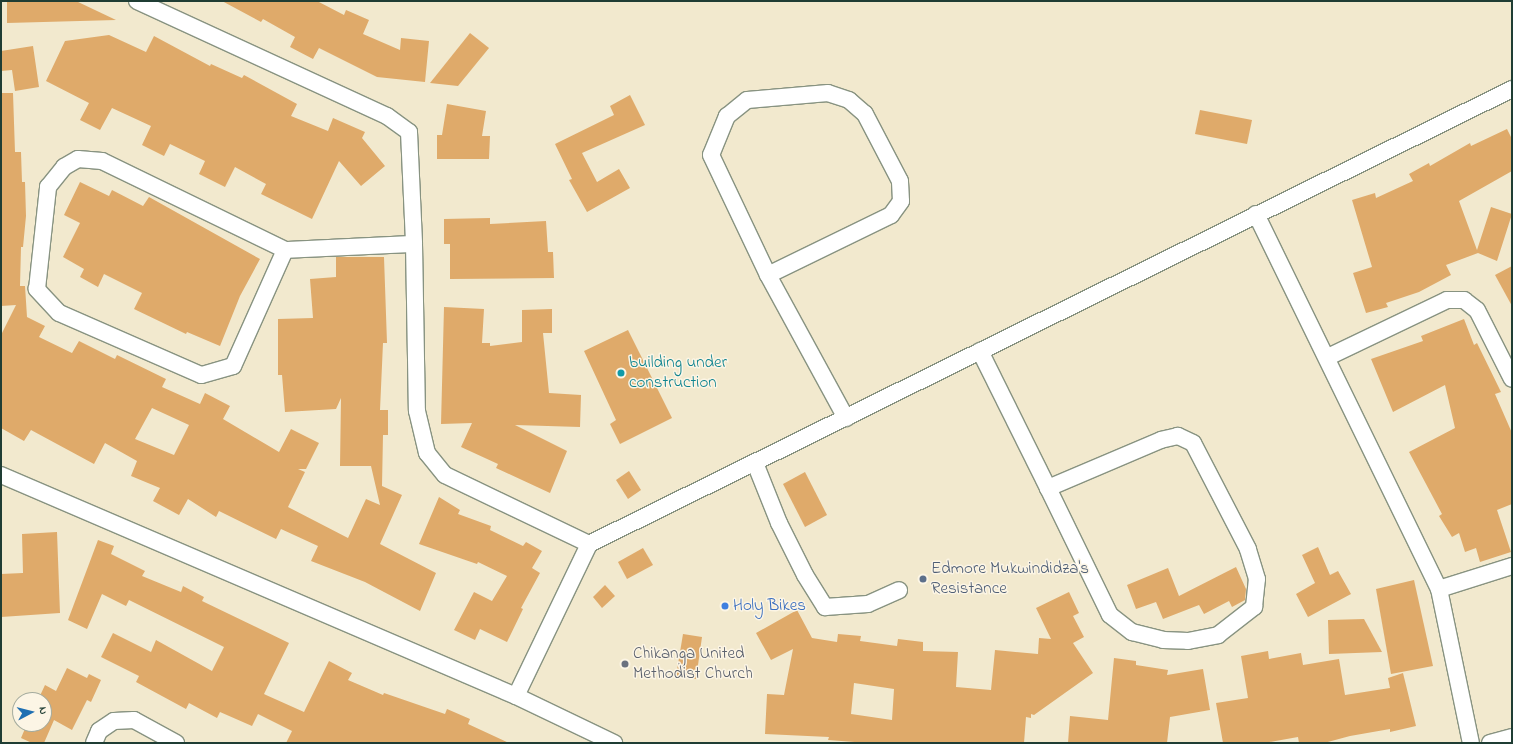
<!DOCTYPE html>
<style>
body{margin:0}
#map{position:relative;width:1513px;height:744px;overflow:hidden;background:#f2e9ce;font-family:"Indie Flower",sans-serif}
div>[style]{position:absolute}
.building>*{inset:0;background:#dfaa6a}
.roads{filter:drop-shadow(1px 0 #889381) drop-shadow(-1px 0 #889381) drop-shadow(0 1px #889381) drop-shadow(0 -1px #889381)}
.street>*{height:16px;margin:-8px;padding:0 8px;transform-origin:8px;border-radius:8px;background:#fff}
.dots>*{width:11px;height:11px;translate:-50% -50%;box-sizing:border-box;border:2px solid #fcf5e5;border-radius:50%}
span{translate:-50% -50%;white-space:nowrap;text-align:center;line-height:1.15;-webkit-text-stroke:3px #fcf5e5;paint-order:stroke}
.culture-label{font-size:17px;color:#0d838f}
.left{translate:0 -50%;text-align:left}
.service-label{font-size:17px;color:#4e5e75}
.shop-label{font-size:17px;color:#366cbe}
.worship-label{font-size:17px;color:#5b616d}
.frame{position:absolute;inset:0;border:2px solid #1f3d34;pointer-events:none}
.north{position:absolute;left:12px;top:692px;width:40px;height:40px;box-sizing:border-box;background:#fcf5e5;border:1px solid #a4ab9e;border-radius:50%;rotate:83deg;font-size:11px;font-weight:700;line-height:16px;text-align:center;color:#1f3d34}
.north::after{content:'';display:block;margin:auto;width:14px;height:18px;background:#1f6fb2;clip-path:polygon(50% 0,100% 100%,50% 72%,0 100%)}
</style>
<div id="map">
<div class="building">
<div style="clip-path:polygon(7px 1px,76px 1px,116px 20px,7px 23px)"></div>
<div style="clip-path:polygon(222px 1px,317px 1px,344px 15px,346px 10px,369px 20px,363px 34px,400px 50px,401px 38px,429px 41px,425px 82px,377px 77px,319px 48px,313px 59px,290px 47px,295px 37px,263px 19px,261px 22px)"></div>
<div style="clip-path:polygon(470px 33px,489px 48px,458px 86px,430px 83px)"></div>
<div style="clip-path:polygon(109px 35px,146px 52px,154px 36px,210px 66px,211px 64px,242px 78px,244px 75px,297px 104px,291px 116px,328px 131px,333px 118px,365px 132px,362px 138px,385px 166px,361px 186px,339px 161px,312px 219px,261px 194px,266px 184px,235px 167px,225px 187px,199px 174px,205px 161px,170px 144px,164px 156px,142px 145px,151px 126px,112px 108px,100px 130px,80px 120px,89px 103px,46px 81px,65px 41px)"></div>
<div style="clip-path:polygon(33px 46px,39px 87px,15px 91px,12px 70px,1px 71px,1px 51px)"></div>
<div style="clip-path:polygon(evenodd,1px 93px,13px 93px,15px 152px,21px 152px,22px 182px,25px 182px,26px 216px,23px 247px,21px 247px,20px 286px,25px 286px,27px 317px,45px 326px,39px 337px,72px 353px,79px 341px,115px 359px,117px 355px,166px 379px,162px 387px,200px 404px,205px 393px,230px 406px,223px 419px,279px 452px,291px 429px,319px 443px,306px 469px,298px 469px,305px 472px,288px 507px,348px 538px,366px 499px,380px 505px,371px 466px,340px 466px,341px 398px,336px 409px,285px 412px,282px 375px,278px 375px,278px 319px,313px 318px,310px 279px,336px 277px,336px 257px,384px 257px,387px 343px,383px 343px,380px 410px,388px 410px,388px 435px,383px 435px,382px 486px,402px 495px,380px 544px,436px 573px,420px 611px,365px 582px,311px 561px,318px 546px,281px 529px,276px 539px,219px 511px,216px 517px,188px 499px,179px 515px,153px 501px,160px 488px,131px 476px,137px 461px,105px 443px,94px 464px,31px 430px,24px 441px,1px 428px,1px 335px,16px 305px,1px 306px,1px 93px,152px 408px,189px 425px,174px 455px,135px 439px,152px 408px)"></div>
<div style="clip-path:polygon(630px 95px,645px 125px,582px 153px,597px 182px,619px 169px,630px 188px,587px 212px,569px 180px,572px 179px,555px 144px,614px 115px,610px 106px)"></div>
<div style="clip-path:polygon(447px 104px,486px 111px,482px 136px,490px 136px,489px 159px,437px 159px,437px 135px,442px 135px)"></div>
<div style="clip-path:polygon(1200px 110px,1252px 120px,1247px 144px,1195px 134px)"></div>
<div style="clip-path:polygon(1507px 129px,1512px 139px,1512px 171px,1459px 201px,1477px 250px,1491px 207px,1512px 214px,1497px 261px,1478px 253px,1446px 265px,1451px 275px,1419px 292px,1386px 303px,1388px 307px,1366px 313px,1353px 273px,1372px 267px,1352px 200px,1375px 193px,1376px 198px,1413px 181px,1409px 174px,1429px 163px,1430px 166px,1470px 143px,1471px 146px)"></div>
<div style="clip-path:polygon(80px 182px,109px 196px,112px 190px,143px 206px,149px 197px,260px 259px,240px 296px,220px 346px,187px 332px,186px 334px,134px 309px,142px 293px,104px 274px,98px 287px,80px 277px,84px 269px,63px 257px,80px 223px,64px 215px)"></div>
<div style="clip-path:polygon(490px 218px,490px 224px,546px 221px,548px 252px,553px 252px,554px 278px,450px 279px,450px 244px,444px 244px,444px 219px)"></div>
<div style="clip-path:polygon(1512px 266px,1512px 306px,1495px 275px)"></div>
<div style="clip-path:polygon(444px 307px,484px 309px,482px 343px,490px 343px,490px 346px,522px 342px,522px 310px,552px 309px,552px 333px,543px 333px,549px 393px,581px 395px,580px 427px,515px 425px,567px 451px,550px 493px,496px 468px,498px 464px,461px 447px,472px 423px,441px 424px)"></div>
<div style="clip-path:polygon(1464px 319px,1474px 345px,1477px 343px,1501px 392px,1495px 394px,1512px 433px,1512px 504px,1497px 510px,1511px 552px,1480px 562px,1476px 548px,1465px 552px,1459px 533px,1452px 537px,1439px 516px,1442px 514px,1409px 452px,1455px 428px,1445px 385px,1393px 412px,1371px 359px,1423px 341px,1421px 336px)"></div>
<div style="clip-path:polygon(628px 330px,672px 418px,620px 444px,610px 424px,616px 420px,584px 351px)"></div>
<div style="clip-path:polygon(629px 471px,641px 490px,628px 499px,616px 480px)"></div>
<div style="clip-path:polygon(805px 472px,827px 515px,805px 527px,783px 484px)"></div>
<div style="clip-path:polygon(439px 497px,460px 510px,458px 514px,491px 526px,490px 530px,523px 546px,526px 542px,542px 551px,532px 568px,540px 573px,521px 608px,523px 609px,507px 642px,480px 629px,475px 640px,454px 630px,474px 592px,492px 601px,507px 576px,478px 562px,477px 564px,419px 544px)"></div>
<div style="clip-path:polygon(57px 532px,60px 613px,1px 617px,1px 574px,23px 573px,22px 534px)"></div>
<div style="clip-path:polygon(98px 540px,114px 546px,111px 554px,145px 571px,142px 576px,181px 592px,183px 586px,204px 597px,202px 601px,289px 643px,264px 694px,266px 695px,304px 712px,329px 661px,352px 673px,348px 680px,383px 695px,384px 693px,445px 714px,447px 709px,470px 719px,468px 724px,509px 743px,286px 743px,292px 731px,258px 714px,252px 726px,220px 712px,217px 718px,189px 703px,186px 709px,136px 682px,139px 676px,101px 657px,113px 633px,151px 652px,156px 640px,212px 671px,224px 647px,129px 600px,126px 606px,102px 594px,87px 629px,68px 620px)"></div>
<div style="clip-path:polygon(1318px 547px,1330px 575px,1338px 571px,1351px 594px,1308px 617px,1296px 594px,1315px 583px,1302px 555px)"></div>
<div style="clip-path:polygon(643px 548px,653px 565px,627px 579px,618px 562px)"></div>
<div style="clip-path:polygon(1236px 567px,1246px 589px,1245px 600px,1232px 607px,1229px 601px,1204px 614px,1199px 605px,1163px 619px,1156px 602px,1136px 609px,1127px 585px,1168px 568px,1179px 596px)"></div>
<div style="clip-path:polygon(1414px 580px,1433px 666px,1391px 674px,1376px 589px)"></div>
<div style="clip-path:polygon(605px 585px,615px 596px,602px 608px,593px 597px)"></div>
<div style="clip-path:polygon(evenodd,1069px 592px,1079px 613px,1073px 616px,1084px 637px,1073px 643px,1093px 673px,1034px 715px,1031px 714px,1031px 718px,1026px 717px,1024px 743px,868px 743px,828px 740px,829px 737px,765px 734px,767px 694px,784px 695px,793px 649px,771px 660px,756px 633px,797px 610px,812px 638px,837px 642px,838px 634px,861px 636px,860px 641px,897px 646px,898px 639px,923px 642px,923px 651px,958px 652px,956px 687px,991px 690px,995px 650px,1038px 654px,1039px 638px,1051px 639px,1036px 608px,1069px 592px,854px 683px,894px 689px,892px 720px,851px 714px,854px 683px)"></div>
<div style="clip-path:polygon(1364px 619px,1382px 652px,1329px 654px,1328px 620px)"></div>
<div style="clip-path:polygon(683px 634px,702px 637px,696px 679px,676px 676px)"></div>
<div style="clip-path:polygon(1268px 651px,1269px 659px,1301px 653px,1303px 665px,1339px 659px,1345px 695px,1390px 688px,1388px 678px,1403px 673px,1416px 726px,1390px 732px,1390px 729px,1350px 736px,1324px 743px,1299px 743px,1298px 737px,1264px 743px,1223px 743px,1216px 703px,1248px 698px,1241px 656px)"></div>
<div style="clip-path:polygon(1114px 658px,1136px 661px,1136px 665px,1168px 670px,1167px 675px,1203px 669px,1210px 710px,1170px 717px,1167px 743px,1068px 743px,1070px 716px,1108px 720px)"></div>
<div style="clip-path:polygon(67px 668px,87px 678px,89px 674px,101px 680px,91px 702px,87px 700px,72px 730px,54px 720px,44px 743px,32px 743px,21px 738px,27px 724px,44px 724px,44px 700px,38px 700px,45px 685px,56px 691px)"></div>
</div>
<div class="roads">
<div class="street">
<div style="left:137px;top:1px;width:275px;rotate:24.7deg"></div>
<div style="left:387px;top:116px;width:27px;rotate:36deg"></div>
<div style="left:409px;top:132px;width:112px;rotate:87.4deg"></div>
<div style="left:414px;top:244px;width:167px;rotate:89deg"></div>
<div style="left:417px;top:411px;width:43px;rotate:76.6deg"></div>
<div style="left:427px;top:453px;width:28px;rotate:51deg"></div>
<div style="left:445px;top:475px;width:160px;rotate:25.6deg"></div>
<div style="left:1256px;top:214px;width:417px;rotate:64deg"></div>
<div style="left:1439px;top:589px;width:157px;rotate:78.3deg"></div>
<div style="left:285px;top:250px;width:127px;rotate:114.1deg"></div>
<div style="left:233px;top:366px;width:33px;rotate:164deg"></div>
<div style="left:201px;top:375px;width:155px;rotate:-156.4deg"></div>
<div style="left:59px;top:313px;width:33px;rotate:-133deg"></div>
<div style="left:37px;top:289px;width:103px;rotate:-83.8deg"></div>
<div style="left:48px;top:187px;width:26px;rotate:-51deg"></div>
<div style="left:64px;top:167px;width:16px;rotate:-30deg"></div>
<div style="left:78px;top:159px;width:24px;rotate:5deg"></div>
<div style="left:102px;top:161px;width:203px;rotate:25.9deg"></div>
<div style="left:285px;top:250px;width:129px;rotate:-2.7deg"></div>
<div style="left:768px;top:275px;width:137px;rotate:-26deg"></div>
<div style="left:891px;top:215px;width:17px;rotate:-54deg"></div>
<div style="left:901px;top:201px;width:20px;rotate:-93deg"></div>
<div style="left:900px;top:181px;width:76px;rotate:-117.6deg"></div>
<div style="left:865px;top:114px;width:21px;rotate:-139deg"></div>
<div style="left:849px;top:100px;width:22px;rotate:-162deg"></div>
<div style="left:828px;top:93px;width:81px;rotate:175.1deg"></div>
<div style="left:747px;top:100px;width:26px;rotate:141deg"></div>
<div style="left:727px;top:116px;width:42px;rotate:112.3deg"></div>
<div style="left:711px;top:155px;width:133px;rotate:64.6deg"></div>
<div style="left:768px;top:275px;width:163px;rotate:61.4deg"></div>
<div style="left:980px;top:351px;width:153px;rotate:63.6deg"></div>
<div style="left:1048px;top:488px;width:141px;rotate:64deg"></div>
<div style="left:1110px;top:615px;width:28px;rotate:38deg"></div>
<div style="left:1132px;top:632px;width:32px;rotate:14deg"></div>
<div style="left:1163px;top:640px;width:25px;rotate:2deg"></div>
<div style="left:1188px;top:641px;width:31px;rotate:-11deg"></div>
<div style="left:1218px;top:635px;width:46px;rotate:-37.9deg"></div>
<div style="left:1254px;top:607px;width:28px;rotate:-84deg"></div>
<div style="left:1257px;top:579px;width:31px;rotate:-107deg"></div>
<div style="left:1248px;top:549px;width:119px;rotate:-117.4deg"></div>
<div style="left:1193px;top:443px;width:17px;rotate:-155deg"></div>
<div style="left:1178px;top:436px;width:17px;rotate:167deg"></div>
<div style="left:1161px;top:440px;width:123px;rotate:157deg"></div>
<div style="left:1328px;top:357px;width:132px;rotate:-25.6deg"></div>
<div style="left:1447px;top:300px;width:17px"></div>
<div style="left:1464px;top:300px;width:16px;rotate:38deg"></div>
<div style="left:1477px;top:310px;width:77px;rotate:63.1deg"></div>
<div style="left:755px;top:463px;width:65px;rotate:68.2deg"></div>
<div style="left:779px;top:523px;width:58px;rotate:63.4deg"></div>
<div style="left:805px;top:575px;width:38px;rotate:58deg"></div>
<div style="left:825px;top:607px;width:43px;rotate:-4deg"></div>
<div style="left:868px;top:604px;width:34px;rotate:-24deg"></div>
<div style="left:1px;top:475px;width:560px;rotate:23.23deg"></div>
<div style="left:516px;top:696px;width:109px;rotate:25.6deg"></div>
<div style="left:1439px;top:589px;width:77px;rotate:-17.5deg"></div>
<div style="left:516px;top:696px;width:169px;rotate:-64.3deg"></div>
<div style="left:589px;top:544px;width:1029px;rotate:-26.24deg"></div>
<div style="left:94px;top:743px;width:13px;rotate:-67deg"></div>
<div style="left:99px;top:731px;width:18px;rotate:-34deg"></div>
<div style="left:114px;top:721px;width:20px;rotate:-3deg"></div>
<div style="left:134px;top:720px;width:48px;rotate:28.7deg"></div>
<div style="left:1490px;top:743px;width:23px;rotate:-15deg"></div>
</div>
</div>
<div class="dots">
<div style="left:621px;top:373px;background:#0f9aa8"></div>
<div style="left:923px;top:579px;background:#5c6f8a"></div>
<div style="left:725px;top:606px;background:#3f7fe0"></div>
<div style="left:625px;top:664px;background:#6b7280"></div>
</div>
<div class="culture-label">
<span class="left" style="left:629px;top:373px">building under<br>construction</span>
</div>
<div class="service-label">
<span class="left" style="left:931px;top:579px">Edmore Mukwindidza's<br>Resistance</span>
</div>
<div class="shop-label">
<span class="left" style="left:733px;top:606px">Holy Bikes</span>
</div>
<div class="worship-label">
<span class="left" style="left:633px;top:664px">Chikanga United<br>Methodist Church</span>
</div>
<div class="frame"></div>
<div class="north">N</div>
</div>
